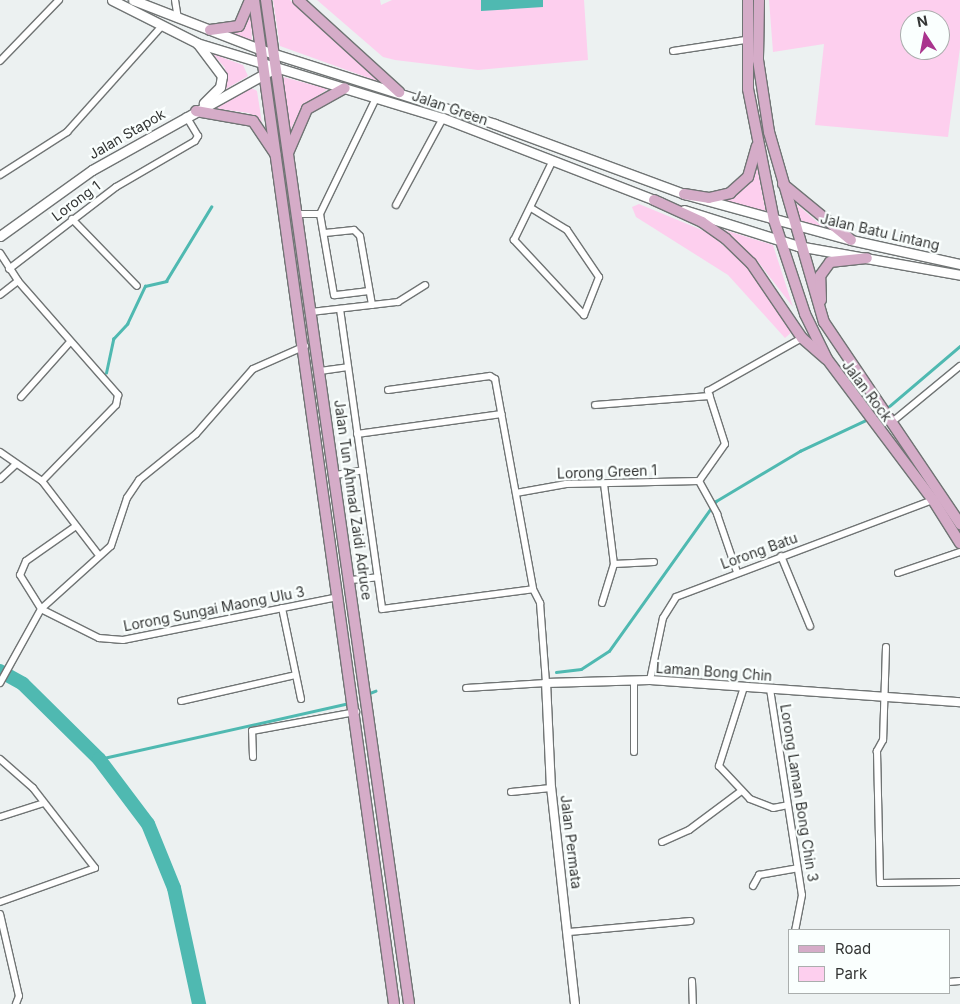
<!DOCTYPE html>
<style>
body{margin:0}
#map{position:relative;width:960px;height:1004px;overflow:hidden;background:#ecf1f1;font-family:Inter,sans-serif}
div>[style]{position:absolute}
.green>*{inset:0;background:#fdcfee}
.water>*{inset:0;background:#4fb9b1}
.stream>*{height:2.5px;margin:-1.25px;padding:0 1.25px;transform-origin:1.25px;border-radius:1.25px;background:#4fb9b1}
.river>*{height:14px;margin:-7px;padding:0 7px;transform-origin:7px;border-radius:7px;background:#4fb9b1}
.roads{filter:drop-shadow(1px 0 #707474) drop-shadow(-1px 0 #707474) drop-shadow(0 1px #707474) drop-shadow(0 -1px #707474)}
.minor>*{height:6px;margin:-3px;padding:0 3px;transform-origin:3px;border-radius:3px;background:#fff}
.tertiary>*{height:8px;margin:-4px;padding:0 4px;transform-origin:4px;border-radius:4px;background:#fff}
.secondary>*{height:9px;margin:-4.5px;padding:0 4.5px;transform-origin:4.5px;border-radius:4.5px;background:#fff}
.primary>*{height:10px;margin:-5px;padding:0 5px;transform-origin:5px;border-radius:5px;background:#d5acc8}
span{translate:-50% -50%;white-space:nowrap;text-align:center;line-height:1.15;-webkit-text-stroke:4.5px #fafffe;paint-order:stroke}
.street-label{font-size:14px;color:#333534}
.legend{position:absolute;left:788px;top:929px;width:162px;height:65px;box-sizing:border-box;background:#fafffe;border:1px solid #aaaead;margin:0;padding:6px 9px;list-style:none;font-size:15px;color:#333534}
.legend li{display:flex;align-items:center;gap:10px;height:25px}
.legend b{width:25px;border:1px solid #aaaead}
.north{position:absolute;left:900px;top:10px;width:50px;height:50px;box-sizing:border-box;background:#fafffe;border:1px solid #aaaead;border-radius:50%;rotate:349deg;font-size:14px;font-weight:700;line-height:20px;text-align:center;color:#333534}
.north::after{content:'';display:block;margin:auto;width:18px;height:22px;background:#a9348d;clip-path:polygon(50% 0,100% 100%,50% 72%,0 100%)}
</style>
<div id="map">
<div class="green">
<div style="clip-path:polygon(273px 0,290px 0,380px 82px,280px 46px)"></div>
<div style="clip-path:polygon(317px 0,380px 0,381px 5px,392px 0,584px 0,588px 60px,478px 70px,395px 60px,383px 57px)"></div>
<div style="clip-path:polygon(evenodd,769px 0,960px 0,960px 48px,948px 137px,815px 125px,824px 44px,773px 52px,769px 0,910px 20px,940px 20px,940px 50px,910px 50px,910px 20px)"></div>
<div style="clip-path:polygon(251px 15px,252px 41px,233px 33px,245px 26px)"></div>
<div style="clip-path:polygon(213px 54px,243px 65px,248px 76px,221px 92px,225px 68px)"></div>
<div style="clip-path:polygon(283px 77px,328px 89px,302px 107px,289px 133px)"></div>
<div style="clip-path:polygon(248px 86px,257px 91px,262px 123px,249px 113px,206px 107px)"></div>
<div style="clip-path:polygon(757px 167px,766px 213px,724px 200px,746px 188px)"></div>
<div style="clip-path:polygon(791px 199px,824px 228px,800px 223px)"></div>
<div style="clip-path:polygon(639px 204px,709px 233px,748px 267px,793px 331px,785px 338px,728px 275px,636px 217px,632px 207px)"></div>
<div style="clip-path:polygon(715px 227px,773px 245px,793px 307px,759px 263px)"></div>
</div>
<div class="water">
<div style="clip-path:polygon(481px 0,543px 0,543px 7px,481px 11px)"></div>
</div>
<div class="stream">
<div style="left:106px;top:373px;width:35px;rotate:-78deg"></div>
<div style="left:113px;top:339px;width:21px;rotate:-47deg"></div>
<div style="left:127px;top:324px;width:42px;rotate:-64.7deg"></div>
<div style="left:145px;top:286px;width:22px;rotate:-13deg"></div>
<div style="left:166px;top:281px;width:87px;rotate:-58.7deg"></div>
<div style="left:886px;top:409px;width:97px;rotate:-40.4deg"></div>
<div style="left:556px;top:672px;width:25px;rotate:-7deg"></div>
<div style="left:581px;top:669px;width:33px;rotate:-33deg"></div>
<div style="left:609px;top:651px;width:184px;rotate:-54.5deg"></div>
<div style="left:716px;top:501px;width:98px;rotate:-30.8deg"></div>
<div style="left:800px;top:451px;width:75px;rotate:-25.2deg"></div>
<div style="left:367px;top:694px;width:9px;rotate:-21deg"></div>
<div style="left:99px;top:759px;width:256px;rotate:-12.6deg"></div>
</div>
<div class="river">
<div style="left:0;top:671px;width:26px;rotate:29deg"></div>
<div style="left:23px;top:684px;width:107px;rotate:44.6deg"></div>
<div style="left:99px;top:759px;width:81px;rotate:53deg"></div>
<div style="left:148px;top:824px;width:69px;rotate:67.9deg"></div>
<div style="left:174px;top:888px;width:119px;rotate:77.8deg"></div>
</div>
<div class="roads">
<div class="minor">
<div style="left:175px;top:0;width:19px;rotate:81deg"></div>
<div style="left:673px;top:51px;width:73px;rotate:-8.7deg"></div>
<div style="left:0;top:61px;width:85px;rotate:-46deg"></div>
<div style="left:0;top:175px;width:80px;rotate:-32.7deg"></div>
<div style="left:67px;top:132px;width:140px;rotate:-48.2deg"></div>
<div style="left:396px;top:205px;width:99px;rotate:-61.6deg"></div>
<div style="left:531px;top:208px;width:42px;rotate:31.4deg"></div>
<div style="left:567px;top:230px;width:57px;rotate:55.8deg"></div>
<div style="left:599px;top:277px;width:41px;rotate:111.5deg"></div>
<div style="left:584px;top:315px;width:103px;rotate:-133deg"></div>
<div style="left:514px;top:240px;width:89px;rotate:-64deg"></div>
<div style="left:296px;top:214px;width:24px"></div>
<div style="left:72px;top:219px;width:93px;rotate:45.9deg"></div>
<div style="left:325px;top:233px;width:29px;rotate:-6deg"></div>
<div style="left:354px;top:230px;width:8px;rotate:45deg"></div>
<div style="left:360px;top:236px;width:70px;rotate:80.1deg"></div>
<div style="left:0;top:253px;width:33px;rotate:57deg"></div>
<div style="left:18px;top:281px;width:152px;rotate:48.7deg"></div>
<div style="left:118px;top:395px;width:10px;rotate:101deg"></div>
<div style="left:116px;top:405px;width:106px;rotate:134.2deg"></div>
<div style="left:9px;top:269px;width:135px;rotate:-37.5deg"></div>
<div style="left:116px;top:187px;width:91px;rotate:-30.2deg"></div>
<div style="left:195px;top:141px;width:6px;rotate:-59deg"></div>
<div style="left:198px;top:136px;width:23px;rotate:-121deg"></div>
<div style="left:369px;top:291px;width:35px;rotate:173deg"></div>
<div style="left:334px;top:295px;width:82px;rotate:-99.8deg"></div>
<div style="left:320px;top:214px;width:129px;rotate:-64.2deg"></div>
<div style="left:0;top:295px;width:23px;rotate:-38deg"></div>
<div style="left:340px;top:309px;width:303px;rotate:82deg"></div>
<div style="left:382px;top:609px;width:152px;rotate:-7.5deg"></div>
<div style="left:311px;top:312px;width:88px;rotate:-6.6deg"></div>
<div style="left:398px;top:302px;width:32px;rotate:-32deg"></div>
<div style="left:320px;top:371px;width:28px;rotate:-8deg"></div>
<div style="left:388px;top:390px;width:103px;rotate:-7.8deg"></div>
<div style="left:490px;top:376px;width:6px;rotate:31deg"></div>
<div style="left:495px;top:379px;width:213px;rotate:79.7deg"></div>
<div style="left:533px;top:589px;width:16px;rotate:63deg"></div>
<div style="left:540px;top:603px;width:80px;rotate:85.7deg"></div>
<div style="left:546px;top:683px;width:80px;rotate:176.4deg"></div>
<div style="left:21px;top:397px;width:74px;rotate:-48.3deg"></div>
<div style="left:595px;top:405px;width:115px;rotate:-4.5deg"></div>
<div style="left:892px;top:422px;width:88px;rotate:-39.5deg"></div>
<div style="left:357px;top:434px;width:146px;rotate:-7.9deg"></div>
<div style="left:0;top:452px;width:51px;rotate:34.6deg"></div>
<div style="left:42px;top:481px;width:92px;rotate:52.5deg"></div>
<div style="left:336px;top:475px;width:27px;rotate:-10deg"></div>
<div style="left:0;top:479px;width:22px;rotate:-43deg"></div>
<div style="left:699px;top:481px;width:38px;rotate:61deg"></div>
<div style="left:717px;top:514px;width:61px;rotate:71deg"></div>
<div style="left:604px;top:484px;width:81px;rotate:82.9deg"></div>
<div style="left:516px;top:493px;width:51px;rotate:-10.2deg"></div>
<div style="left:566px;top:484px;width:133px;rotate:-1.3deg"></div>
<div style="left:699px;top:481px;width:45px;rotate:-54.9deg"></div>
<div style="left:725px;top:444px;width:56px;rotate:-107.8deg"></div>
<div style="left:708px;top:391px;width:108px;rotate:-29.4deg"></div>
<div style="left:76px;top:526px;width:61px;rotate:145deg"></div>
<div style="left:26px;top:561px;width:15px;rotate:113deg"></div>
<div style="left:20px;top:575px;width:40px;rotate:58deg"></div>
<div style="left:41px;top:609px;width:65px;rotate:26.6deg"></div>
<div style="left:99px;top:638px;width:24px;rotate:5deg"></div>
<div style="left:123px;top:640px;width:220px;rotate:-11.3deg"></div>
<div style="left:781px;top:556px;width:76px;rotate:67.5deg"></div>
<div style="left:614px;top:564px;width:40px;rotate:-2.9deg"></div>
<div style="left:898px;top:573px;width:65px;rotate:-18.7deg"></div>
<div style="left:351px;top:580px;width:27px;rotate:-6deg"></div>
<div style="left:602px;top:603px;width:41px;rotate:-72.9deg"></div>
<div style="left:282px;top:608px;width:93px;rotate:78.2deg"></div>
<div style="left:886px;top:647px;width:93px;rotate:91.8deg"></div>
<div style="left:883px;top:740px;width:13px;rotate:119deg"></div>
<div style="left:877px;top:751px;width:132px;rotate:88.7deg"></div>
<div style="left:880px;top:883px;width:80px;rotate:-0.7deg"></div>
<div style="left:650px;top:680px;width:63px;rotate:-78.2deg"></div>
<div style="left:663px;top:618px;width:25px;rotate:-58deg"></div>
<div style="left:676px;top:597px;width:275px;rotate:-20.7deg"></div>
<div style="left:0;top:683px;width:85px;rotate:-61deg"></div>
<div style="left:41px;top:609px;width:94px;rotate:-42deg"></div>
<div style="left:111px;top:546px;width:51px;rotate:-71.6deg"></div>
<div style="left:127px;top:498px;width:22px;rotate:-56deg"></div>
<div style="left:139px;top:480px;width:73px;rotate:-38.9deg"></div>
<div style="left:196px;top:434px;width:86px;rotate:-48.8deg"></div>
<div style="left:253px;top:369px;width:57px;rotate:-23.9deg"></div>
<div style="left:744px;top:687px;width:83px;rotate:107.6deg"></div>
<div style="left:719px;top:766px;width:45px;rotate:46.8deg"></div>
<div style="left:750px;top:799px;width:25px;rotate:21deg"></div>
<div style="left:773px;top:808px;width:15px;rotate:-11deg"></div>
<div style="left:770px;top:689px;width:208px;rotate:81.2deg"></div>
<div style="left:802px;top:895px;width:36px;rotate:101deg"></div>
<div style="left:181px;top:701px;width:117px;rotate:-12.8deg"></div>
<div style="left:634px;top:752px;width:72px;rotate:-90deg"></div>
<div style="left:253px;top:757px;width:26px;rotate:-92deg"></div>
<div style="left:252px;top:731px;width:106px;rotate:-10.4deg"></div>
<div style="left:0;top:759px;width:44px;rotate:41.3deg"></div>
<div style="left:33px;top:788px;width:101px;rotate:52.2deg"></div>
<div style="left:95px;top:868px;width:101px;rotate:160.3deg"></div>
<div style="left:511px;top:792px;width:40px;rotate:-5.7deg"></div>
<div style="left:0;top:817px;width:46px;rotate:-17.7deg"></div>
<div style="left:662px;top:842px;width:30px;rotate:-24deg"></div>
<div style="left:689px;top:830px;width:64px;rotate:-36.7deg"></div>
<div style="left:753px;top:886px;width:13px;rotate:-61deg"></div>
<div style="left:759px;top:875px;width:39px;rotate:-10deg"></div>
<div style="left:0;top:914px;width:84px;rotate:77deg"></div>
<div style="left:19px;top:996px;width:9px;rotate:111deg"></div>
<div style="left:569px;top:932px;width:122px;rotate:-5.2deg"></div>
<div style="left:692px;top:981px;width:23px;rotate:88deg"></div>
<div style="left:949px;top:982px;width:11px;rotate:-5deg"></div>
</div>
<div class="tertiary">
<div style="left:575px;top:1004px;width:217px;rotate:-96.3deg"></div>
<div style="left:551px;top:788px;width:105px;rotate:-92.7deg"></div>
<div style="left:546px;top:683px;width:104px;rotate:-1.7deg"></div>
<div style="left:650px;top:680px;width:311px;rotate:4.1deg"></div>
</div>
<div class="secondary">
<div style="left:112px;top:0;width:95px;rotate:26.8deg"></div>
<div style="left:197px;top:43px;width:257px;rotate:17deg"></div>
<div style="left:443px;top:118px;width:233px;rotate:21.2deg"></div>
<div style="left:133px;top:0;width:138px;rotate:21.2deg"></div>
<div style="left:262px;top:50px;width:244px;rotate:17.6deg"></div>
<div style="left:495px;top:124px;width:202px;rotate:20.3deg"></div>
<div style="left:684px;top:194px;width:173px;rotate:15.4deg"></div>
<div style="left:851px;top:240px;width:112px;rotate:12.4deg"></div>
<div style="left:198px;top:44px;width:40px;rotate:53deg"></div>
<div style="left:222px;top:76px;width:11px;rotate:100deg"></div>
<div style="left:220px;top:87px;width:23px;rotate:135deg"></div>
<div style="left:684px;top:210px;width:120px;rotate:17.5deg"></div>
<div style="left:798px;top:246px;width:165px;rotate:10.1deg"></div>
<div style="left:0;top:236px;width:113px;rotate:-35.7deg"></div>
<div style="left:92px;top:170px;width:204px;rotate:-29.1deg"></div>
</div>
<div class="primary">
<div style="left:254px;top:0;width:1014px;rotate:82.06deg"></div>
<div style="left:266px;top:0;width:1014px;rotate:81.89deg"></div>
<div style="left:298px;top:0;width:137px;rotate:42.3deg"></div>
<div style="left:748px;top:0;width:89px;rotate:90deg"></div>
<div style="left:748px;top:89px;width:134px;rotate:78.8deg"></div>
<div style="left:774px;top:220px;width:99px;rotate:71.7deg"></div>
<div style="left:805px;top:314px;width:50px;rotate:63.9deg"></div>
<div style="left:827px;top:359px;width:176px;rotate:53.1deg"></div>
<div style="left:933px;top:500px;width:51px;rotate:57.9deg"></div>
<div style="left:759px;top:0;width:60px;rotate:91deg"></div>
<div style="left:758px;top:60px;width:73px;rotate:81.3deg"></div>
<div style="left:769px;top:132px;width:198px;rotate:73.9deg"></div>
<div style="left:824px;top:322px;width:244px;rotate:56deg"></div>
<div style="left:210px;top:30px;width:29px;rotate:-8deg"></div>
<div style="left:239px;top:26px;width:28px;rotate:-67deg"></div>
<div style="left:196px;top:111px;width:58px;rotate:10deg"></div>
<div style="left:253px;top:121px;width:40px;rotate:56deg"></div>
<div style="left:288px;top:153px;width:48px;rotate:-66.6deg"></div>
<div style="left:307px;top:109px;width:43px;rotate:-28.9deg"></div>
<div style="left:783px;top:184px;width:88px;rotate:39.5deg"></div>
<div style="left:684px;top:194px;width:25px;rotate:9deg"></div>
<div style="left:709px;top:198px;width:22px;rotate:-13deg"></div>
<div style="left:730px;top:193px;width:24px;rotate:-42deg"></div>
<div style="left:748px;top:177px;width:32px;rotate:-74deg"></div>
<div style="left:654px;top:200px;width:53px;rotate:24.6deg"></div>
<div style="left:702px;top:222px;width:29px;rotate:35deg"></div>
<div style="left:726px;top:239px;width:35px;rotate:44deg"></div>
<div style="left:751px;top:263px;width:91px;rotate:55.8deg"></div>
<div style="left:802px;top:338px;width:32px;rotate:41deg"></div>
<div style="left:821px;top:300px;width:24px;rotate:-92deg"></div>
<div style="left:820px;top:276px;width:17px;rotate:-54deg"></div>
<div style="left:830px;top:262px;width:37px;rotate:-6deg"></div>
</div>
</div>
<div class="street-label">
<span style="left:450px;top:108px;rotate:19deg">Jalan Green</span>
<span style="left:127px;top:134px;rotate:-30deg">Jalan Stapok</span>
<span style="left:76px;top:201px;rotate:-37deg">Lorong 1</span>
<span style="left:880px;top:232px;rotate:13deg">Jalan Batu Lintang</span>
<span style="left:867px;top:391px;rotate:53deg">Jalan Rock</span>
<span style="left:607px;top:472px;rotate:-2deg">Lorong Green 1</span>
<span style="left:353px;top:500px;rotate:82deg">Jalan Tun Ahmad Zaidi Adruce</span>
<span style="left:759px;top:551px;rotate:-20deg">Lorong Batu</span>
<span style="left:214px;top:609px;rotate:-11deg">Lorong Sungai Maong Ulu 3</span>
<span style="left:714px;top:672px;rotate:4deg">Laman Bong Chin</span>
<span style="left:799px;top:793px;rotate:81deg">Lorong Laman Bong Chin 3</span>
<span style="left:571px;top:842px;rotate:83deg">Jalan Permata</span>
</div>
<ul class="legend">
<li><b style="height:6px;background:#d5acc8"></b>Road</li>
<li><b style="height:14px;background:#fdcfee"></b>Park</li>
</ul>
<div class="north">N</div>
</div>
